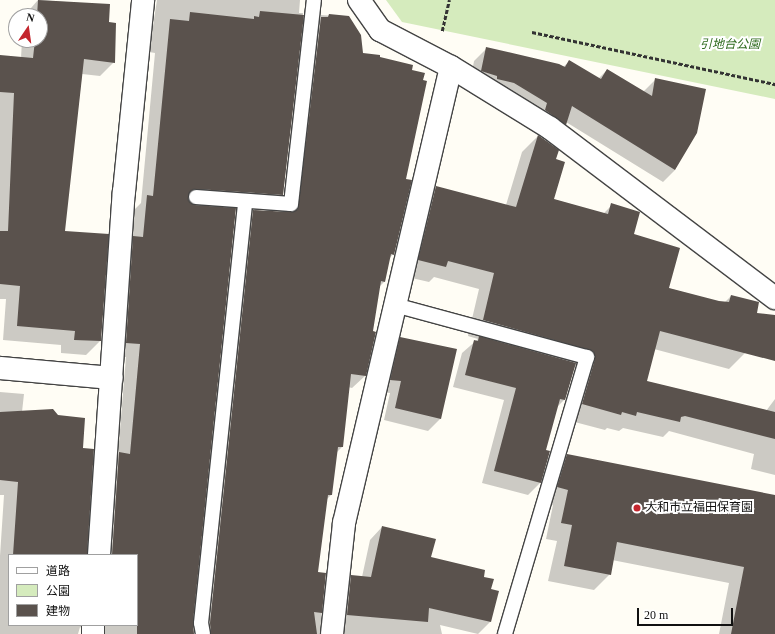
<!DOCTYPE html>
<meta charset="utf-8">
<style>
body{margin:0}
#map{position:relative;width:775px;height:634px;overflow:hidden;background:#fffdf5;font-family:"Times New Roman","Noto Sans JP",serif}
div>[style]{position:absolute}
.green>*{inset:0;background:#d5ebbd}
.shadow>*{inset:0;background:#0003}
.building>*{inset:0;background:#5a524d}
.path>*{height:2.5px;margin-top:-1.25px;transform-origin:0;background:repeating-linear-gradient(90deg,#333 0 4px,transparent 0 6px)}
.roads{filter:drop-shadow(1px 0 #444) drop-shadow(-1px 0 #444) drop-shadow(0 1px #444) drop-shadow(0 -1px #444)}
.lane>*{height:14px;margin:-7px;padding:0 7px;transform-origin:7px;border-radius:7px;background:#fff}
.street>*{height:22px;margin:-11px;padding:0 11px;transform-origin:11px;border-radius:11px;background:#fff}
.dots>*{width:11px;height:11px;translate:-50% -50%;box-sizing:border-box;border:2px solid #fff;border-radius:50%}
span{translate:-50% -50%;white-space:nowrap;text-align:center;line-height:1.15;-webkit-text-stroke:4px #fff;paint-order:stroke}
.park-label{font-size:12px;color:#2f6b1f;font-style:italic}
.poi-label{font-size:12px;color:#111}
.left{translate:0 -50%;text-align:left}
.legend{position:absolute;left:8px;top:554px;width:130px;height:72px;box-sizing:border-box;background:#fff;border:1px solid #a0a0a0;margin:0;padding:5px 7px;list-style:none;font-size:12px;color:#111}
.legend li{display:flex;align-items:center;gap:8px;height:20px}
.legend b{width:20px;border:1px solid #a0a0a0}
.north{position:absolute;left:8px;top:8px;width:40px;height:40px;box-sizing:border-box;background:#fff;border:1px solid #a0a0a0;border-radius:50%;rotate:13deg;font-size:11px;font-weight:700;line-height:16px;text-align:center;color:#111}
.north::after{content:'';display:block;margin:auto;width:14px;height:18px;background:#c4262e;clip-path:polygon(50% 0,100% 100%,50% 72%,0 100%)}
.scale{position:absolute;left:637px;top:608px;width:96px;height:18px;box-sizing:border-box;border:2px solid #111;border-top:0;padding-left:5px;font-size:12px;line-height:14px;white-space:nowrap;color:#111;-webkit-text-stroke:3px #fff;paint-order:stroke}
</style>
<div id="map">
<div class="green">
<div style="clip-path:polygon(386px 0,775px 0,775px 99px,402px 22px)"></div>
</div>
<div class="shadow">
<div style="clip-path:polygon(38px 0,109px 5px,108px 23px,114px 62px,100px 76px,82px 74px,64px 231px,100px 341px,86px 355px,61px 353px,61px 345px,3px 340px,6px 299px,0 299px,0 56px,21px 58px,22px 40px,40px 40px,40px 16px,24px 16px)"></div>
<div style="clip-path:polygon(157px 0,300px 0,299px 13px,303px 13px,283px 194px,269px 208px,189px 202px,185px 634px,91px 634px,80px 627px,78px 634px,0 634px,0 556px,4px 495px,0 495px,0 392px,24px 394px,22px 412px,82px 449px,86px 555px,9px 555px,9px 625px,137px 625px,137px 555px,99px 555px,105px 467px,118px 454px,126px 357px,113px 356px,134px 210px,141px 203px,155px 53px,149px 52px)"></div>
<div style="clip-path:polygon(321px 15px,348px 17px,405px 179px,393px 254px,389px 259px,384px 282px,379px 287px,365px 376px,352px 388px,348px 387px,342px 447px,336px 453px,331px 495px,326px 500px,317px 573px,325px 574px,320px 634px,211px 634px,204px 573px,241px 223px,253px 211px,287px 213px,309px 27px)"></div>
<div style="clip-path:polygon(486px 49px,563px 67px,570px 61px,598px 79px,607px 70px,643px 92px,656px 79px,675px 170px,663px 182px,566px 122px,553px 136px,470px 83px,474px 61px)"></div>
<div style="clip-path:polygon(538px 136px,555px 159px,553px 199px,603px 214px,612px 205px,668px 288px,719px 302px,725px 302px,731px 296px,745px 353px,729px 369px,654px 349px,645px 381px,766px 411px,775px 399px,775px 475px,751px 469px,754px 454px,669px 431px,663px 437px,623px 428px,619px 431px,607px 428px,605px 430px,567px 420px,577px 366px,574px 366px,565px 399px,556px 408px,545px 451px,549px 452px,540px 483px,528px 495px,482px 483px,504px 400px,453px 387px,462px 353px,478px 339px,468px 336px,479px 289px,434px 277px,429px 282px,403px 276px,420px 203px,436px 187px,506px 205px,522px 152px)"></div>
<div style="clip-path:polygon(401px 338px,441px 418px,428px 431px,384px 420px,390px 393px,379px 392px,389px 350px)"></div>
<div style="clip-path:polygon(567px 455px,775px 496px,775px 634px,719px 634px,729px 583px,612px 560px,610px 574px,594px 590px,548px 581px,557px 541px,546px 539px,553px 505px,542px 503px,552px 471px)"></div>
<div style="clip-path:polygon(382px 527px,430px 558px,483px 578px,490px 590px,497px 592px,490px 622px,478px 634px,440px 625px,442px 634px,333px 634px,339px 588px,351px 576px,362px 577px,370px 540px)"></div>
</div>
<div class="building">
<div style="clip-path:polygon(38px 0,110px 4px,109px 22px,116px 23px,115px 63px,84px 59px,65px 231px,109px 234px,101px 341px,74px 340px,75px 331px,17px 326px,20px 286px,0 284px,0 231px,8px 231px,14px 93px,0 92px,0 55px,33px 58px,35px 40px,40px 40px,40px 16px,37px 16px)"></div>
<div style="clip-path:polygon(260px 11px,304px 15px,283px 195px,197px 189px,192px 190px,188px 196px,189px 201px,195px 205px,236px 208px,193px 622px,194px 634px,137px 634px,137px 555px,112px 555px,119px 452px,130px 454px,140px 344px,126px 343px,133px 236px,143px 237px,147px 195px,153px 196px,170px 19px,189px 21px,190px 12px,254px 19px,254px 16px,259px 17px)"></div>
<div style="clip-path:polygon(329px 14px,349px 16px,361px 35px,363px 53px,380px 55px,380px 57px,413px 65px,412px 70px,425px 73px,423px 80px,427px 81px,406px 179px,412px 180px,394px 255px,391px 254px,385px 282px,381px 281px,373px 331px,376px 332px,366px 376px,351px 374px,343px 447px,338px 447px,332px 495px,328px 495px,318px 572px,326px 573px,322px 613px,314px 612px,317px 634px,211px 634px,210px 623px,253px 210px,290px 212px,298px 209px,321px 17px,328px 17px)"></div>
<div style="clip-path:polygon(486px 47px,559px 64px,565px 67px,569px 60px,601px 79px,607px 69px,652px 96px,655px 78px,706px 89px,697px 133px,675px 170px,572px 106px,566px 125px,545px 110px,547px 103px,514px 83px,497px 79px,497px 76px,481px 71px)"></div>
<div style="clip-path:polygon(538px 135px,559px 150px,556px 159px,565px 162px,554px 199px,608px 214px,611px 203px,640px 212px,634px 234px,680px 248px,669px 288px,719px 301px,729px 302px,731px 295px,759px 302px,757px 313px,775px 315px,775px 361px,660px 331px,647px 381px,775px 412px,775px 439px,685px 416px,681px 417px,680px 422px,637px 412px,636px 416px,622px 412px,621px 415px,582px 404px,595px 359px,593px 351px,483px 320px,494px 273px,448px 261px,446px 267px,418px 260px,436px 186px,516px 207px)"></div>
<div style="clip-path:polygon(479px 336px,576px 363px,565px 400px,560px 399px,546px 450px,550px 451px,541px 483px,494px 471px,516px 388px,465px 375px,474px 340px,478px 341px)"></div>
<div style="clip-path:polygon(400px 337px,457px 349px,441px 419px,395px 408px,401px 381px,390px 380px)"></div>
<div style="clip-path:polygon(53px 409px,58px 415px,85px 418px,83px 448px,94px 449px,87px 555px,13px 555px,18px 482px,0 480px,0 412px)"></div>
<div style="clip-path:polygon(567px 454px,775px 495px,775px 634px,731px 634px,744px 567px,617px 542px,611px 575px,564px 566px,572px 525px,561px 523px,568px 490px,557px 487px)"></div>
<div style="clip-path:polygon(382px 526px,436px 539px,431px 557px,485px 570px,484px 577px,494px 579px,491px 589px,499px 591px,491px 622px,429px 608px,428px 622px,347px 615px,351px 575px,371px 577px)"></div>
</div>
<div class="path">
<div style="left:442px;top:31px;width:32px;rotate:-77deg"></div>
<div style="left:532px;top:32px;width:249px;rotate:12.1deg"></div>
</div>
<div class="roads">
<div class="lane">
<div style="left:196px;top:197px;width:95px;rotate:4.2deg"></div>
<div style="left:291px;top:204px;width:205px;rotate:-83.6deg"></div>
<div style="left:395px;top:305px;width:199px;rotate:15.2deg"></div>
<div style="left:587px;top:357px;width:289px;rotate:106.5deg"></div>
<div style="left:203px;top:634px;width:11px;rotate:-100deg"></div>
<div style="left:201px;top:623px;width:424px;rotate:-84deg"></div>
</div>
<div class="street">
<div style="left:359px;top:0;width:37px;rotate:55deg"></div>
<div style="left:380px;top:30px;width:80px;rotate:27.5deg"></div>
<div style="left:451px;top:67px;width:116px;rotate:31.6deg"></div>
<div style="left:550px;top:128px;width:282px;rotate:37.1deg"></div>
<div style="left:0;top:368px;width:112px;rotate:5.1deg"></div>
<div style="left:99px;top:555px;width:364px;rotate:-86.1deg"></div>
<div style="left:124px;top:192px;width:193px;rotate:-84.3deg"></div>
<div style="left:93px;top:634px;width:9px;rotate:-90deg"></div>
<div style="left:332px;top:634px;width:112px;rotate:-83.8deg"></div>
<div style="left:344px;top:523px;width:468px;rotate:-76.8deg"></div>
</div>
</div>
<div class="dots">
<div style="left:637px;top:508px;background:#c4262e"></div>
</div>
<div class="park-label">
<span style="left:730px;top:45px">引地台公園</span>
</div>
<div class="poi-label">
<span class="left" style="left:645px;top:508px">大和市立福田保育園</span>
</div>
<ul class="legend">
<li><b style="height:5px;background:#fff"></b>道路</li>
<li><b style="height:11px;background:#d5ebbd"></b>公園</li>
<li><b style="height:11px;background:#5a524d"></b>建物</li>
</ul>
<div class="north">N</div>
<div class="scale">20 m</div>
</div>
